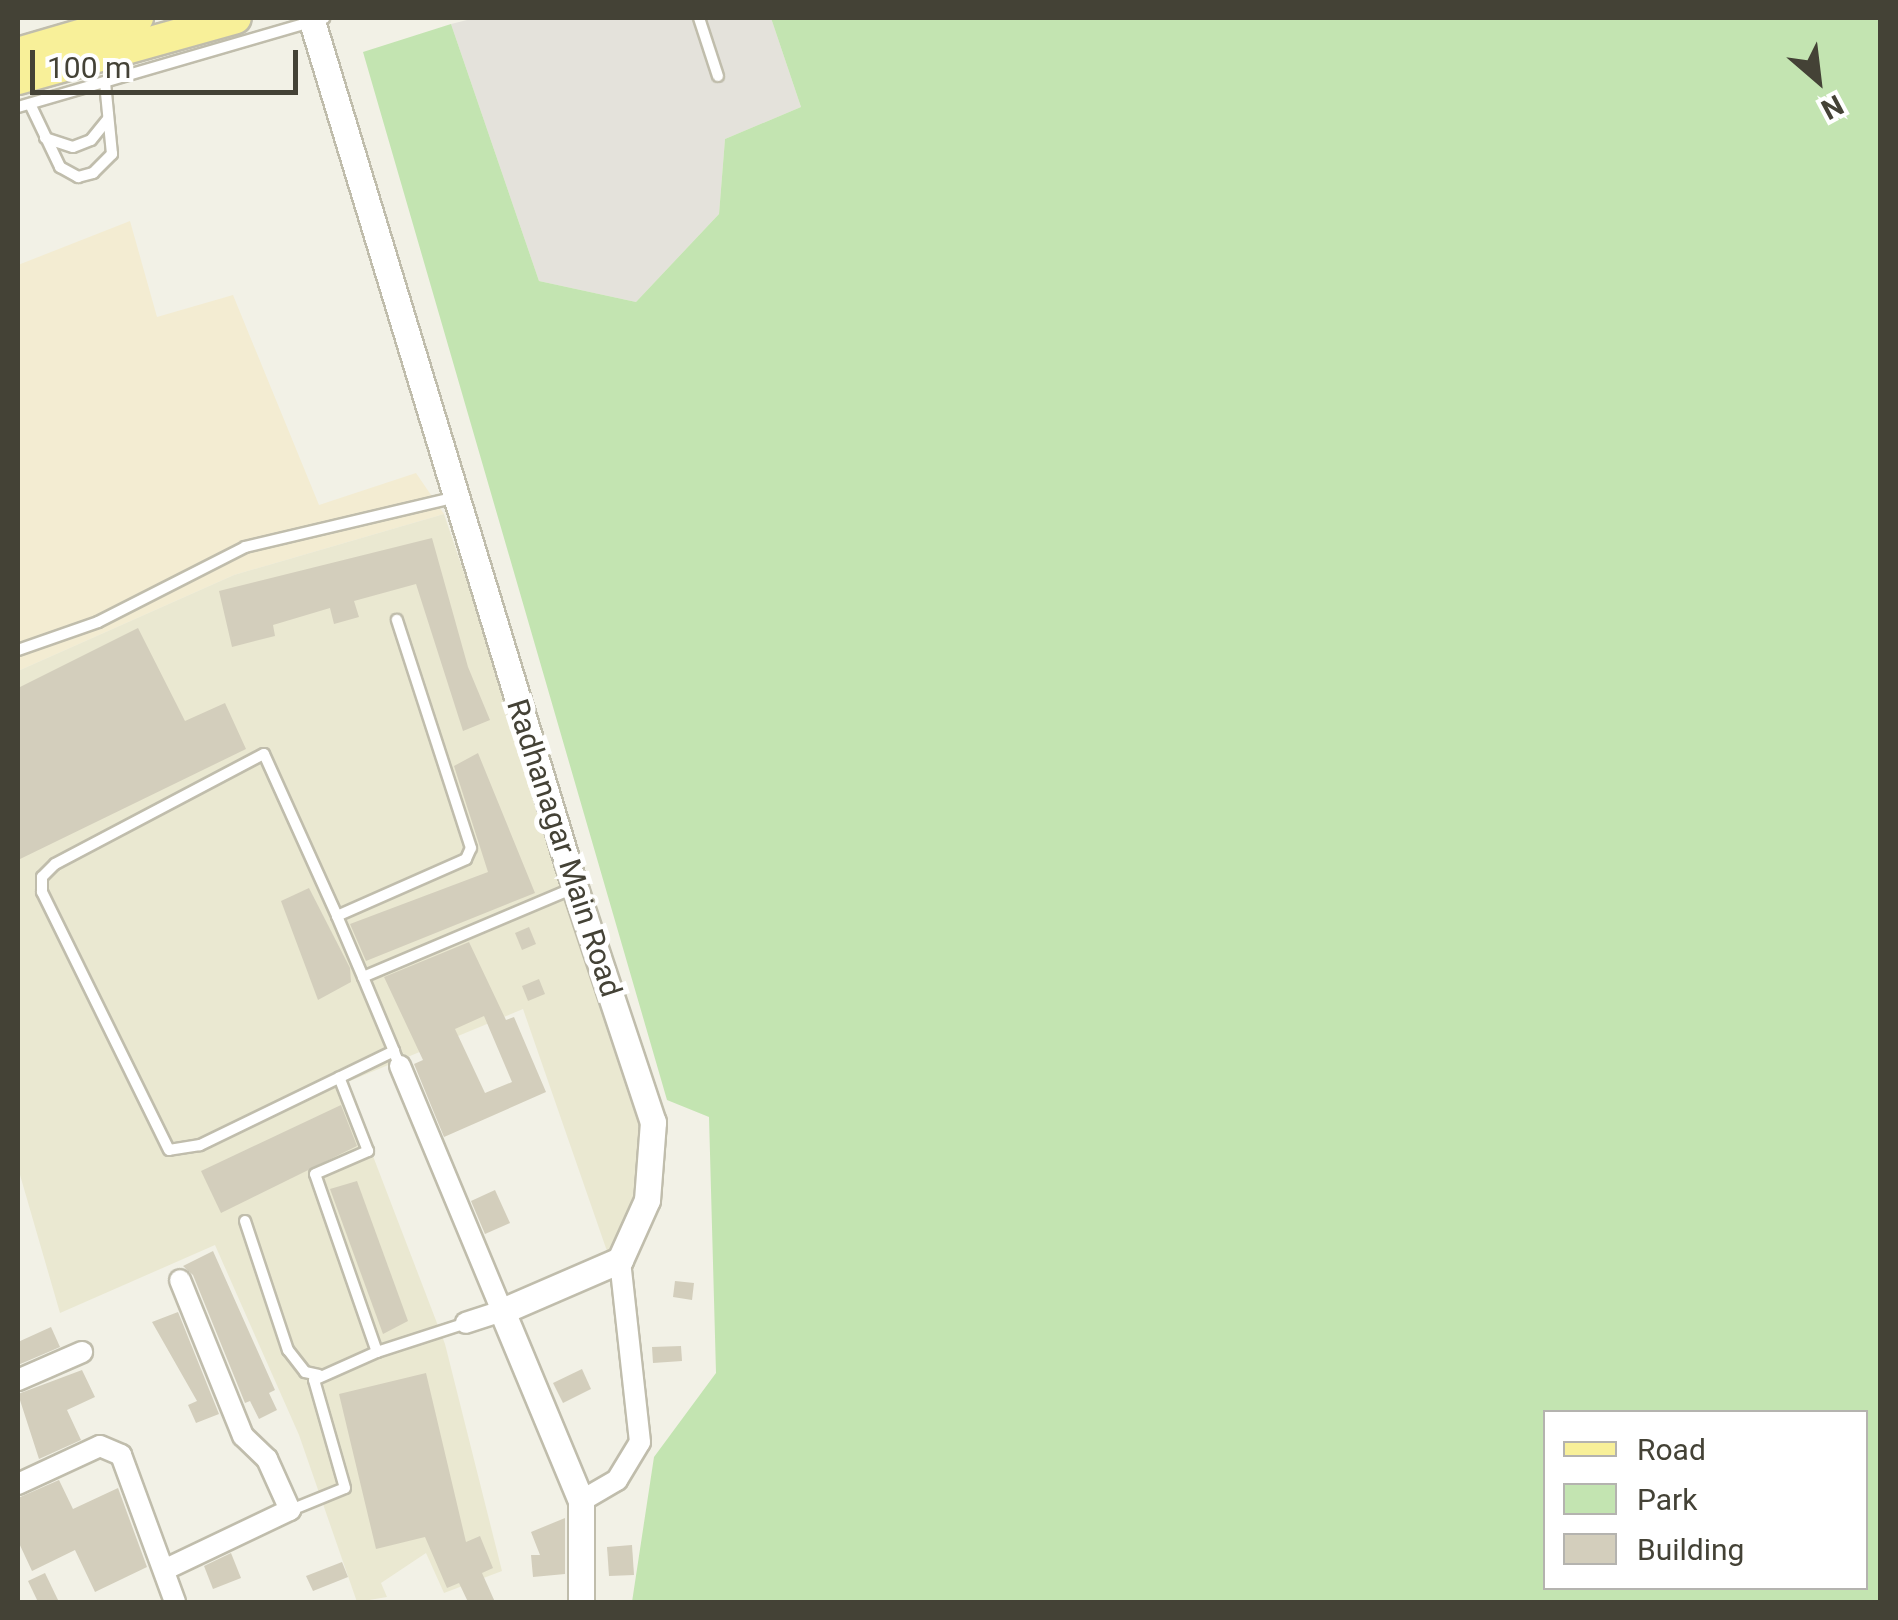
<!DOCTYPE html>
<style>
body{margin:0}
#map{position:relative;width:1898px;height:1620px;overflow:hidden;background:#f2f1e6;font-family:Roboto,sans-serif}
div>[style]{position:absolute}
.commercial>*{inset:0;background:#f3ecd2}
.industrial>*{inset:0;background:#e4e2db}
.education>*{inset:0;background:#eae8d1}
.green>*{inset:0;background:#c3e4b1}
.building>*{inset:0;background:#d3cebc}
.roads{filter:drop-shadow(2px 0 #c0bdac) drop-shadow(-2px 0 #c0bdac) drop-shadow(0 2px #c0bdac) drop-shadow(0 -2px #c0bdac)}
.service>*{height:10px;margin:-5px;padding:0 5px;transform-origin:5px;border-radius:5px;background:#fff}
.minor>*{height:20px;margin:-10px;padding:0 10px;transform-origin:10px;border-radius:10px;background:#fff}
.tertiary>*{height:25px;margin:-12.5px;padding:0 12.5px;transform-origin:12.5px;border-radius:12.5px;background:#fff}
.primary>*{height:30px;margin:-15px;padding:0 15px;transform-origin:15px;border-radius:15px;background:#f8f099}
span{translate:-50% -50%;white-space:nowrap;text-align:center;line-height:1.15;-webkit-text-stroke:10px #fff;paint-order:stroke}
.street-label{font-size:30px;color:#444236}
.frame{position:absolute;inset:0;border:20px solid #444236;pointer-events:none}
.legend{position:absolute;left:1543px;top:1410px;width:325px;height:180px;box-sizing:border-box;background:#fff;border:2px solid #b4b3af;margin:0;padding:12px 18px;list-style:none;font-size:30px;color:#444236}
.legend li{display:flex;align-items:center;gap:20px;height:50px}
.legend b{width:50px;border:2px solid #b4b3af}
.north{position:absolute;left:1768px;top:30px;width:100px;height:100px;-webkit-text-stroke:8px #fff;paint-order:stroke;rotate:152deg;font-size:28px;font-weight:700;line-height:40px;text-align:center;color:#444236}
.north::after{content:'';display:block;margin:auto;width:35px;height:45px;background:#444236;clip-path:polygon(50% 0,100% 100%,50% 72%,0 100%)}
.scale{position:absolute;left:30px;top:50px;width:268px;height:45px;box-sizing:border-box;border:5px solid #444236;border-top:0;padding-left:12px;font-size:30px;line-height:35px;white-space:nowrap;color:#444236;-webkit-text-stroke:8px #fff;paint-order:stroke}
</style>
<div id="map">
<div class="commercial">
<div style="clip-path:polygon(130px 221px,157px 317px,233px 295px,319px 505px,416px 473px,444px 514px,234px 575px,18px 671px,18px 265px)"></div>
</div>
<div class="industrial">
<div style="clip-path:polygon(475px 18px,771px 18px,801px 107px,725px 139px,719px 214px,636px 302px,539px 281px,451px 24px)"></div>
</div>
<div class="education">
<div style="clip-path:polygon(444px 514px,647px 1114px,639px 1187px,608px 1254px,523px 1009px,345px 1083px,445px 1344px,502px 1571px,444px 1593px,426px 1553px,381px 1583px,387px 1597px,357px 1602px,299px 1435px,215px 1245px,60px 1313px,18px 1168px,18px 671px,234px 575px)"></div>
</div>
<div class="green">
<div style="clip-path:polygon(evenodd,771px 18px,1880px 18px,1880px 1602px,632px 1602px,654px 1457px,716px 1373px,709px 1117px,667px 1100px,363px 52px,451px 24px,539px 281px,636px 302px,719px 214px,725px 139px,801px 107px,771px 18px,1546px 1412px,1866px 1412px,1866px 1588px,1546px 1588px,1546px 1412px)"></div>
</div>
<div class="building">
<div style="clip-path:polygon(432px 538px,468px 667px,490px 720px,463px 731px,416px 584px,354px 601px,359px 617px,334px 624px,330px 608px,273px 625px,275px 636px,232px 647px,219px 591px)"></div>
<div style="clip-path:polygon(138px 628px,185px 721px,225px 703px,246px 749px,18px 860px,18px 688px)"></div>
<div style="clip-path:polygon(478px 753px,535px 893px,366px 961px,350px 924px,488px 872px,454px 766px)"></div>
<div style="clip-path:polygon(309px 888px,350px 968px,351px 982px,318px 1000px,281px 901px)"></div>
<div style="clip-path:polygon(529px 927px,536px 944px,522px 950px,515px 933px)"></div>
<div style="clip-path:polygon(evenodd,469px 942px,506px 1020px,514px 1017px,546px 1092px,444px 1137px,414px 1064px,423px 1060px,384px 977px,469px 942px,484px 1016px,512px 1082px,485px 1093px,455px 1029px,484px 1016px)"></div>
<div style="clip-path:polygon(539px 979px,545px 994px,528px 1001px,522px 986px)"></div>
<div style="clip-path:polygon(341px 1105px,357px 1146px,221px 1213px,201px 1171px)"></div>
<div style="clip-path:polygon(357px 1181px,408px 1321px,383px 1334px,330px 1189px)"></div>
<div style="clip-path:polygon(495px 1190px,510px 1223px,485px 1234px,471px 1201px)"></div>
<div style="clip-path:polygon(213px 1251px,275px 1390px,269px 1393px,277px 1410px,259px 1419px,250px 1401px,245px 1403px,193px 1275px,183px 1266px)"></div>
<div style="clip-path:polygon(675px 1281px,694px 1283px,692px 1300px,673px 1297px)"></div>
<div style="clip-path:polygon(178px 1312px,219px 1414px,196px 1423px,188px 1405px,197px 1401px,152px 1322px)"></div>
<div style="clip-path:polygon(51px 1327px,60px 1347px,18px 1365px,18px 1342px)"></div>
<div style="clip-path:polygon(681px 1346px,682px 1361px,653px 1363px,652px 1347px)"></div>
<div style="clip-path:polygon(582px 1369px,591px 1389px,563px 1403px,553px 1383px)"></div>
<div style="clip-path:polygon(82px 1370px,95px 1397px,67px 1410px,81px 1440px,39px 1459px,18px 1394px)"></div>
<div style="clip-path:polygon(426px 1373px,466px 1542px,480px 1536px,493px 1568px,482px 1573px,495px 1602px,468px 1602px,459px 1583px,447px 1588px,425px 1537px,376px 1549px,339px 1394px)"></div>
<div style="clip-path:polygon(59px 1480px,73px 1509px,118px 1488px,147px 1567px,95px 1592px,75px 1550px,32px 1571px,18px 1541px,18px 1498px)"></div>
<div style="clip-path:polygon(565px 1518px,565px 1574px,533px 1577px,531px 1555px,540px 1555px,531px 1532px)"></div>
<div style="clip-path:polygon(632px 1545px,634px 1575px,609px 1576px,607px 1547px)"></div>
<div style="clip-path:polygon(231px 1553px,241px 1578px,213px 1589px,204px 1566px)"></div>
<div style="clip-path:polygon(342px 1562px,348px 1577px,313px 1591px,306px 1576px)"></div>
<div style="clip-path:polygon(45px 1573px,59px 1602px,38px 1602px,28px 1581px)"></div>
</div>
<div class="roads">
<div class="service">
<div style="left:699px;top:18px;width:61px;rotate:71.9deg"></div>
<div style="left:30px;top:104px;width:70px;rotate:64.5deg"></div>
<div style="left:60px;top:167px;width:21px;rotate:29deg"></div>
<div style="left:78px;top:177px;width:16px;rotate:-15deg"></div>
<div style="left:93px;top:173px;width:27px;rotate:-45deg"></div>
<div style="left:112px;top:154px;width:72px;rotate:-95.6deg"></div>
<div style="left:18px;top:107px;width:319px;rotate:-16.2deg"></div>
<div style="left:45px;top:138px;width:29px;rotate:18deg"></div>
<div style="left:73px;top:147px;width:19px;rotate:-21deg"></div>
<div style="left:91px;top:140px;width:27px;rotate:-51deg"></div>
<div style="left:18px;top:650px;width:85px;rotate:-19.3deg"></div>
<div style="left:98px;top:622px;width:165px;rotate:-27deg"></div>
<div style="left:245px;top:547px;width:214px;rotate:-13.3deg"></div>
<div style="left:337px;top:916px;width:141px;rotate:-23.8deg"></div>
<div style="left:466px;top:859px;width:12px;rotate:-66deg"></div>
<div style="left:471px;top:848px;width:240px;rotate:-108deg"></div>
<div style="left:363px;top:977px;width:229px;rotate:-22.9deg"></div>
<div style="left:394px;top:1051px;width:216px;rotate:154.1deg"></div>
<div style="left:200px;top:1145px;width:31px;rotate:171deg"></div>
<div style="left:169px;top:1150px;width:288px;rotate:-116.2deg"></div>
<div style="left:42px;top:892px;width:15px;rotate:-90deg"></div>
<div style="left:42px;top:877px;width:18px;rotate:-45deg"></div>
<div style="left:55px;top:864px;width:236px;rotate:-27.8deg"></div>
<div style="left:264px;top:754px;width:178px;rotate:65.7deg"></div>
<div style="left:337px;top:916px;width:66px;rotate:66.9deg"></div>
<div style="left:363px;top:977px;width:80px;rotate:67.3deg"></div>
<div style="left:394px;top:1051px;width:6px;rotate:72deg"></div>
<div style="left:396px;top:1057px;width:10px;rotate:66deg"></div>
<div style="left:245px;top:1221px;width:136px;rotate:71.6deg"></div>
<div style="left:288px;top:1350px;width:28px;rotate:52deg"></div>
<div style="left:305px;top:1372px;width:14px;rotate:12deg"></div>
<div style="left:377px;top:1352px;width:94px;rotate:-18deg"></div>
<div style="left:291px;top:1510px;width:58px;rotate:-22.2deg"></div>
<div style="left:345px;top:1488px;width:112px;rotate:-106deg"></div>
<div style="left:314px;top:1380px;width:69px;rotate:-24deg"></div>
<div style="left:377px;top:1352px;width:188px;rotate:-109.2deg"></div>
<div style="left:315px;top:1174px;width:58px;rotate:-23.5deg"></div>
<div style="left:368px;top:1151px;width:79px;rotate:-111.4deg"></div>
</div>
<div class="minor">
<div style="left:400px;top:1066px;width:265px;rotate:67.4deg"></div>
<div style="left:502px;top:1311px;width:38px;rotate:162deg"></div>
<div style="left:18px;top:1380px;width:70px;rotate:-23.6deg"></div>
<div style="left:18px;top:1484px;width:90px;rotate:-24.9deg"></div>
<div style="left:100px;top:1446px;width:23px;rotate:23deg"></div>
<div style="left:121px;top:1455px;width:157px;rotate:69.8deg"></div>
<div style="left:581px;top:1501px;width:42px;rotate:-30.3deg"></div>
<div style="left:617px;top:1480px;width:44px;rotate:-58.8deg"></div>
<div style="left:640px;top:1442px;width:183px;rotate:-96.3deg"></div>
<div style="left:164px;top:1570px;width:140px;rotate:-25.5deg"></div>
<div style="left:290px;top:1510px;width:56px;rotate:-114.3deg"></div>
<div style="left:267px;top:1459px;width:33px;rotate:-136deg"></div>
<div style="left:243px;top:1436px;width:168px;rotate:-112deg"></div>
</div>
<div class="tertiary">
<div style="left:311px;top:18px;width:909px;rotate:73.12deg"></div>
<div style="left:575px;top:888px;width:247px;rotate:71.6deg"></div>
<div style="left:653px;top:1122px;width:78px;rotate:94.4deg"></div>
<div style="left:647px;top:1200px;width:66px;rotate:114.2deg"></div>
<div style="left:620px;top:1260px;width:129px;rotate:156.6deg"></div>
<div style="left:502px;top:1311px;width:206px;rotate:67.4deg"></div>
<div style="left:581px;top:1501px;width:101px;rotate:90deg"></div>
</div>
<div class="primary">
<div style="left:18px;top:53px;width:125px;rotate:-16.3deg"></div>
<div style="left:18px;top:79px;width:226px;rotate:-15.6deg"></div>
</div>
</div>
<div class="street-label">
<span style="left:564px;top:848px;rotate:72deg">Radhanagar Main Road</span>
</div>
<div class="frame"></div>
<ul class="legend">
<li><b style="height:12px;background:#f8f099"></b>Road</li>
<li><b style="height:28px;background:#c3e4b1"></b>Park</li>
<li><b style="height:28px;background:#d3cebc"></b>Building</li>
</ul>
<div class="north">N</div>
<div class="scale">100 m</div>
</div>
